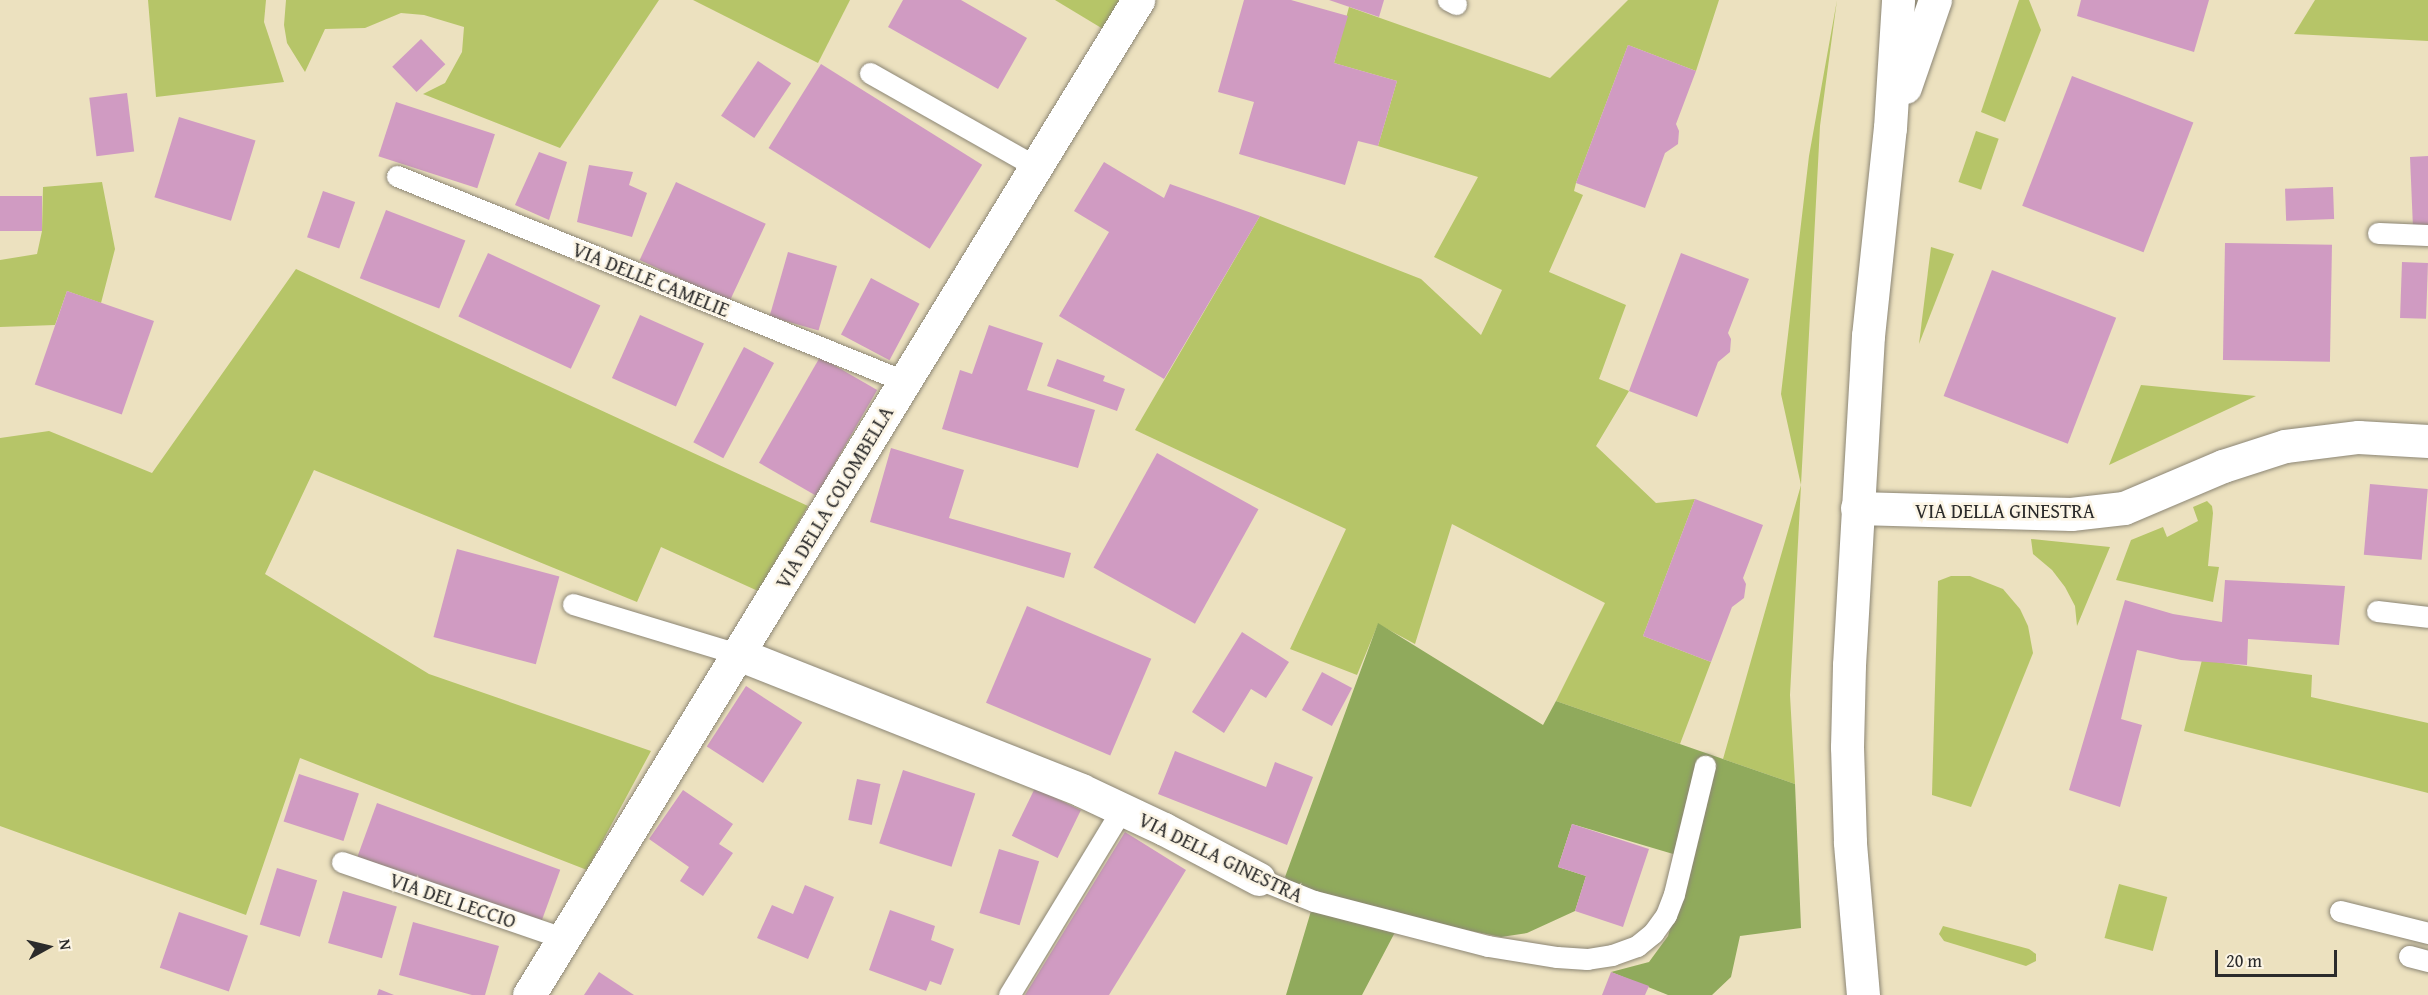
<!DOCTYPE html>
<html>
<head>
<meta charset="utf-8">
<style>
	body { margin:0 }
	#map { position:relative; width:2428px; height:995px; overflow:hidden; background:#ece1bf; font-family:"Gentium Book Plus",serif }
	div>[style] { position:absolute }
	.green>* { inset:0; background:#b6c568; transform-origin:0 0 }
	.forest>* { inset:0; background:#90aa5c }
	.building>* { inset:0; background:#d09bc2; transform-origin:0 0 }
	.roads { filter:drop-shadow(0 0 2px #8c8675) drop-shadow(0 0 2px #8c8675) }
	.lane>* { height:21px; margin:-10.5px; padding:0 10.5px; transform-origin:10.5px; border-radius:10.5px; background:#fff }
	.street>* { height:33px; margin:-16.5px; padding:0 16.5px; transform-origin:16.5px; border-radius:16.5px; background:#fff }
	span { translate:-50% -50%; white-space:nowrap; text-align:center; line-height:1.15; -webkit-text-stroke:5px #fcf5e5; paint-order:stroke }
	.street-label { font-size:20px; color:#2b2b2b }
	.north { position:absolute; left:18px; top:917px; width:60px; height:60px; -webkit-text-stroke:4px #fcf5e5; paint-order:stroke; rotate:82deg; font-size:16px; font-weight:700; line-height:24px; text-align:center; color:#2b2b2b }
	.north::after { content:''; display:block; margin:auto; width:21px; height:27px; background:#2b2b2b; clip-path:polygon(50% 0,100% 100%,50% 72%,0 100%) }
	.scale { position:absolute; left:2215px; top:950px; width:122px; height:27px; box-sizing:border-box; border:3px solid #2b2b2b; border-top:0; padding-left:8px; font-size:18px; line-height:21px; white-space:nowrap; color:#2b2b2b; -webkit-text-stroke:4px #fcf5e5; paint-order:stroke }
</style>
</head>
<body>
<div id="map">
	<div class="green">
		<i style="clip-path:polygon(148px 0,266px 0,264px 22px,284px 82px,156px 97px)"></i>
		<i style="clip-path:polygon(286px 0,659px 0,560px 148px,423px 94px,445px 83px,462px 52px,464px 27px,424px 15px,401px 13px,365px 28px,325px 29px,305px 72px,287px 43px,284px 25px)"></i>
		<i style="clip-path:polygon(693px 0,850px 0,818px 63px)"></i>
		<i style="clip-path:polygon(1055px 0,1121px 0,1103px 29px)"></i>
		<i style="clip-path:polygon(1628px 0,1719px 0,1696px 71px,1628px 45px,1576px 183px,1574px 191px,1583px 195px,1549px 272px,1626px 305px,1599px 379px,1629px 391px,1596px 446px,1656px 503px,1695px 499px,1643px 636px,1711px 662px,1680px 744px,1556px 701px,1605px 603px,1452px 524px,1415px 644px,1378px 624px,1357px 675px,1290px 649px,1346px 529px,1135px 430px,1260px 216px,1421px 279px,1481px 335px,1502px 290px,1434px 257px,1478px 177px,1378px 146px,1397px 81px,1334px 63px,1349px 7px,1550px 78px)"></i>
		<i style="clip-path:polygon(1837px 0,1820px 126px,1801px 485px,1790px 695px,1795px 784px,1723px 759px,1801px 485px,1781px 394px,1809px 156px)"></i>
		<i style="clip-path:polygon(2019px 0,2029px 0,2041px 30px,2005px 122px,1981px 112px)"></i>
		<i style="clip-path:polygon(2315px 0,2428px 0,2428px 41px,2294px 34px)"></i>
		<i style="left:1976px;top:131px;width:24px;height:54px;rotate:19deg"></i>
		<i style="clip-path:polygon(102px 182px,115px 249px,101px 303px,67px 291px,55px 325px,0 327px,0 260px,37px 254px,42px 231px,43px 187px)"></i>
		<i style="clip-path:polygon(1931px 247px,1954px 254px,1919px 344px)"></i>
		<i style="clip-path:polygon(296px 269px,808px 506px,758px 591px,661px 547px,637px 602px,314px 470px,265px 574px,429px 674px,651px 751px,587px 870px,300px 758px,246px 915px,0 826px,0 438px,49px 431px,152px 473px)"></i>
		<i style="clip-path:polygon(2141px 385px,2256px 396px,2109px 465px)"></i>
		<i style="clip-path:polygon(2207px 501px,2212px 506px,2213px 513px,2208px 566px,2219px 567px,2213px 602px,2116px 580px,2131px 540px,2163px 527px,2167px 537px,2198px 521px,2193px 507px)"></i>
		<i style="clip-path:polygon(2031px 539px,2110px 547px,2077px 626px,2075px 606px,2065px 587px,2052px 570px,2033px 554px)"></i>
		<i style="clip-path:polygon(1951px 576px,1970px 576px,2003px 589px,2020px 609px,2028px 626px,2033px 653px,1971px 807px,1932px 795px,1938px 581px)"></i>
		<i style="clip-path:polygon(2202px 660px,2312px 675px,2311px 697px,2428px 723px,2428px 793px,2184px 731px)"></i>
		<i style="left:2119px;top:884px;width:50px;height:56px;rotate:15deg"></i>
		<i style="clip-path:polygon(1943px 926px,2029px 949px,2036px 954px,2036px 961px,2026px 966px,1944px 941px,1939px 934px)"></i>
	</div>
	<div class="forest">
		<i style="clip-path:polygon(1378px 623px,1543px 725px,1556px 701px,1795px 784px,1801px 928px,1740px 936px,1731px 977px,1712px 995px,1668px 995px,1611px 972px,1649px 962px,1668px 936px,1690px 859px,1572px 824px,1558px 867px,1586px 876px,1575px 911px,1527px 933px,1501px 937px,1403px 917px,1362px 995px,1286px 995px,1314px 901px,1285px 877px)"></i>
	</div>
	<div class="building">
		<i style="clip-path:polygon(903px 0,961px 0,1027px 38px,998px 89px,888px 27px)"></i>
		<i style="clip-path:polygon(1244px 0,1291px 0,1348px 16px,1334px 63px,1397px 81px,1378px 146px,1358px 141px,1345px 185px,1239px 154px,1254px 102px,1218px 92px)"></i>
		<i style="clip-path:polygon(1329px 0,1384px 0,1379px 17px)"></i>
		<i style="clip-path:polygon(2081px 0,2209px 0,2194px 52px,2077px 16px)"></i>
		<i style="left:421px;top:39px;width:35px;height:40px;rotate:46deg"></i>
		<i style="clip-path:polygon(1628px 45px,1696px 71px,1676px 124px,1679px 131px,1678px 144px,1665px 153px,1645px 208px,1576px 183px)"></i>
		<i style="left:758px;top:61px;width:40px;height:66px;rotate:34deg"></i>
		<i style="left:821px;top:64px;width:190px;height:99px;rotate:32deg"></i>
		<i style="left:2072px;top:76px;width:130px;height:139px;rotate:21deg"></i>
		<i style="left:127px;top:93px;width:59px;height:38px;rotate:83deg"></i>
		<i style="left:396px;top:102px;width:104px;height:57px;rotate:18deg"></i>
		<i style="left:179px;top:117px;width:80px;height:84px;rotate:17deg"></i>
		<i style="clip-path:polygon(539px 152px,567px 162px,549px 220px,515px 205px)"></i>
		<i style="clip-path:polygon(2428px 156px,2428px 228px,2413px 228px,2410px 157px)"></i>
		<i style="clip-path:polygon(1104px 162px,1164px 198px,1170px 184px,1260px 216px,1164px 379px,1059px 316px,1109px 232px,1074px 211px)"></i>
		<i style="clip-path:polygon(589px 165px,633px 172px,629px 185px,647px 193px,632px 237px,577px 222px)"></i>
		<i style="left:676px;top:182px;width:99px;height:86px;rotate:25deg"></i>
		<i style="left:2333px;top:187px;width:32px;height:48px;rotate:88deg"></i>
		<i style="left:323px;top:191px;width:34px;height:49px;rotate:19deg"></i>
		<i style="left:0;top:196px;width:42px;height:35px"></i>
		<i style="left:386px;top:210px;width:85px;height:73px;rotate:21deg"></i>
		<i style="left:2225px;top:243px;width:107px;height:117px;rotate:1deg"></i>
		<i style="left:788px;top:252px;width:51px;height:67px;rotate:16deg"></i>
		<i style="left:488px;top:253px;width:124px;height:70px;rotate:25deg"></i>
		<i style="clip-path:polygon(1681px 253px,1749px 279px,1728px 333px,1731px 339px,1730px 352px,1718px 362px,1697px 417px,1629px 391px)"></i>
		<i style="left:2402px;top:262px;width:26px;height:56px;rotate:2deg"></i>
		<i style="left:1992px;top:270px;width:133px;height:135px;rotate:21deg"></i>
		<i style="left:871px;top:278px;width:55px;height:64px;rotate:28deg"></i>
		<i style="left:67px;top:291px;width:92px;height:99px;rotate:19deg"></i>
		<i style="left:640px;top:315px;width:70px;height:69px;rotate:24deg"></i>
		<i style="clip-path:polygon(989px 325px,1043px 343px,1027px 390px,1095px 410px,1078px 468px,942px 429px,960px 370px,972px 374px)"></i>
		<i style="left:744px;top:347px;width:34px;height:108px;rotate:28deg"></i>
		<i style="left:820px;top:357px;width:66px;height:122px;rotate:30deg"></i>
		<i style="clip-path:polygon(1057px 359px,1105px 376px,1103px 381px,1125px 389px,1117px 411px,1047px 386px)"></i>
		<i style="clip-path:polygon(891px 448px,964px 470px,949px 518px,1071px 553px,1064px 578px,870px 522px)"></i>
		<i style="left:1157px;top:453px;width:116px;height:131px;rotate:29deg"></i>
		<i style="left:2370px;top:484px;width:58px;height:71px;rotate:5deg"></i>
		<i style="clip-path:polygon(1695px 499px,1763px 525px,1743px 578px,1746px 584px,1744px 598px,1732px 607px,1711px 662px,1643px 636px)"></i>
		<i style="left:457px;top:549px;width:106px;height:91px;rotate:15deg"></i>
		<i style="clip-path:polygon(2225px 580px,2345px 586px,2339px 645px,2248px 639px,2247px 665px,2181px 660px,2137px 650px,2121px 719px,2142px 725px,2120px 807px,2069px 790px,2125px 600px,2173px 614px,2222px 622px)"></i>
		<i style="left:1027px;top:606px;width:135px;height:105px;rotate:23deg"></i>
		<i style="clip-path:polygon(1242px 632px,1289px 662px,1266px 698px,1251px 689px,1224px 733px,1192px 712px)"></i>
		<i style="left:1322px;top:672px;width:34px;height:43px;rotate:28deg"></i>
		<i style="left:746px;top:686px;width:67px;height:72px;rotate:33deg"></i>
		<i style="clip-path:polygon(1175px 751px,1266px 787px,1275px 762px,1313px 777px,1287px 845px,1158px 794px)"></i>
		<i style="left:903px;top:770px;width:76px;height:77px;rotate:18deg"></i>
		<i style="left:299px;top:774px;width:63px;height:50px;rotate:18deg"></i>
		<i style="left:857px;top:779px;width:24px;height:42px;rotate:12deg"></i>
		<i style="left:1035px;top:788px;width:51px;height:53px;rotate:26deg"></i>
		<i style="clip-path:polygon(683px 790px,733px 824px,719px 844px,733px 853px,703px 896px,680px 881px,689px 867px,649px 839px)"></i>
		<i style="left:377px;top:803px;width:195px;height:57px;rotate:20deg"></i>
		<i style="clip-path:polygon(1572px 824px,1649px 849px,1623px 927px,1575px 911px,1586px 876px,1558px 867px)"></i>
		<i style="clip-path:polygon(1125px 832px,1186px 870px,1109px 995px,1025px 995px)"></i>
		<i style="left:999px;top:849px;width:42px;height:67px;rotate:17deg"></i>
		<i style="left:277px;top:868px;width:42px;height:59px;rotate:17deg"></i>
		<i style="clip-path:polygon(805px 885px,834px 897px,808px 959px,757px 938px,772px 905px,793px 914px)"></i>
		<i style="left:343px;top:891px;width:56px;height:54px;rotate:16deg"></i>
		<i style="clip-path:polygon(890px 910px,935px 926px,931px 940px,954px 949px,941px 985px,930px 981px,926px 991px,869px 970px)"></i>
		<i style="left:179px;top:912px;width:73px;height:59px;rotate:19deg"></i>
		<i style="clip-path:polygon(413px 922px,499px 946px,485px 995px,472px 995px,399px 975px)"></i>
		<i style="clip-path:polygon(599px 972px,634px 995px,584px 995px)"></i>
		<i style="clip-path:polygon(1611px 972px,1649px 986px,1645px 995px,1602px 995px)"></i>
		<i style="clip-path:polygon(379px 989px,394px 995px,377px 995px)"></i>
	</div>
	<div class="roads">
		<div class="lane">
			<i style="left:1448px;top:0;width:9px;rotate:27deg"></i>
			<i style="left:870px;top:73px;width:191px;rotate:29.5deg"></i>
			<i style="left:397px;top:176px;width:547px;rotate:22.02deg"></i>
			<i style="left:2378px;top:233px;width:50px;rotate:2.3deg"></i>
			<i style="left:573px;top:604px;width:172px;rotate:16.9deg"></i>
			<i style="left:2377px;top:611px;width:51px;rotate:6.7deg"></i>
			<i style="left:342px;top:862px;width:234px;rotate:19deg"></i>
			<i style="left:1259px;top:879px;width:59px;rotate:21.8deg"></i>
			<i style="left:1314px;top:901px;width:180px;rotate:14.5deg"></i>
			<i style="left:1488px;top:946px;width:70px;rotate:9.1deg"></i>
			<i style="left:1557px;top:957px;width:30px;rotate:4deg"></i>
			<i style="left:1587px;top:959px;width:25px;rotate:-9deg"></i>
			<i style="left:1612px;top:955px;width:27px;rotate:-20deg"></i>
			<i style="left:1637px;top:946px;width:21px;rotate:-39deg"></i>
			<i style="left:1653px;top:933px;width:22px;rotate:-54deg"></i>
			<i style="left:1666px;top:915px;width:22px;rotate:-69deg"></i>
			<i style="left:1674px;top:894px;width:132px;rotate:-76.4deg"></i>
			<i style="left:2340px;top:911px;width:91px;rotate:14deg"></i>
			<i style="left:2409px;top:956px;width:20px;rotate:15deg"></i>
			<i style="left:1009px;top:995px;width:218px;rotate:-58.7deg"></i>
		</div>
		<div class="street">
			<i style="left:1905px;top:87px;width:92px;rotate:-71deg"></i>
			<i style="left:1857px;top:508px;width:214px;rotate:1.6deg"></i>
			<i style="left:2071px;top:514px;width:53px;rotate:-6.5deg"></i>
			<i style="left:2124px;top:508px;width:108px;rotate:-23deg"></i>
			<i style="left:2223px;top:466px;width:65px;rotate:-17.9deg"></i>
			<i style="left:2285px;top:446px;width:74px;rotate:-7deg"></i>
			<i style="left:2358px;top:437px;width:70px;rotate:3.3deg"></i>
			<i style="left:738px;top:654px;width:369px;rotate:21.6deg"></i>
			<i style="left:1081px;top:790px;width:92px;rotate:25.2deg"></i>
			<i style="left:1164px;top:829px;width:107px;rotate:27.8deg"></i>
			<i style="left:529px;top:995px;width:1167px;rotate:-58.53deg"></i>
			<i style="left:1863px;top:995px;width:154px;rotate:-94.9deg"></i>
			<i style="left:1850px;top:842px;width:95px;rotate:-91.8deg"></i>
			<i style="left:1847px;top:747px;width:82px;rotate:-88.6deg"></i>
			<i style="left:1849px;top:665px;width:330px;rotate:-86.7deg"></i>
			<i style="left:1868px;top:336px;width:209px;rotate:-84deg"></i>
			<i style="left:1890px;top:128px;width:128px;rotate:-86.4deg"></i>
		</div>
	</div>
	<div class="street-label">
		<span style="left:651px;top:279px;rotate:22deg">VIA DELLE CAMELIE</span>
		<span style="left:834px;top:497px;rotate:-59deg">VIA DELLA COLOMBELLA</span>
		<span style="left:2005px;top:510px">VIA DELLA GINESTRA</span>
		<span style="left:1221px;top:857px;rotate:26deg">VIA DELLA GINESTRA</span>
		<span style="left:453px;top:900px;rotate:19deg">VIA DEL LECCIO</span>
	</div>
	<div class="north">N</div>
	<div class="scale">20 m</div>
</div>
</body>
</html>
